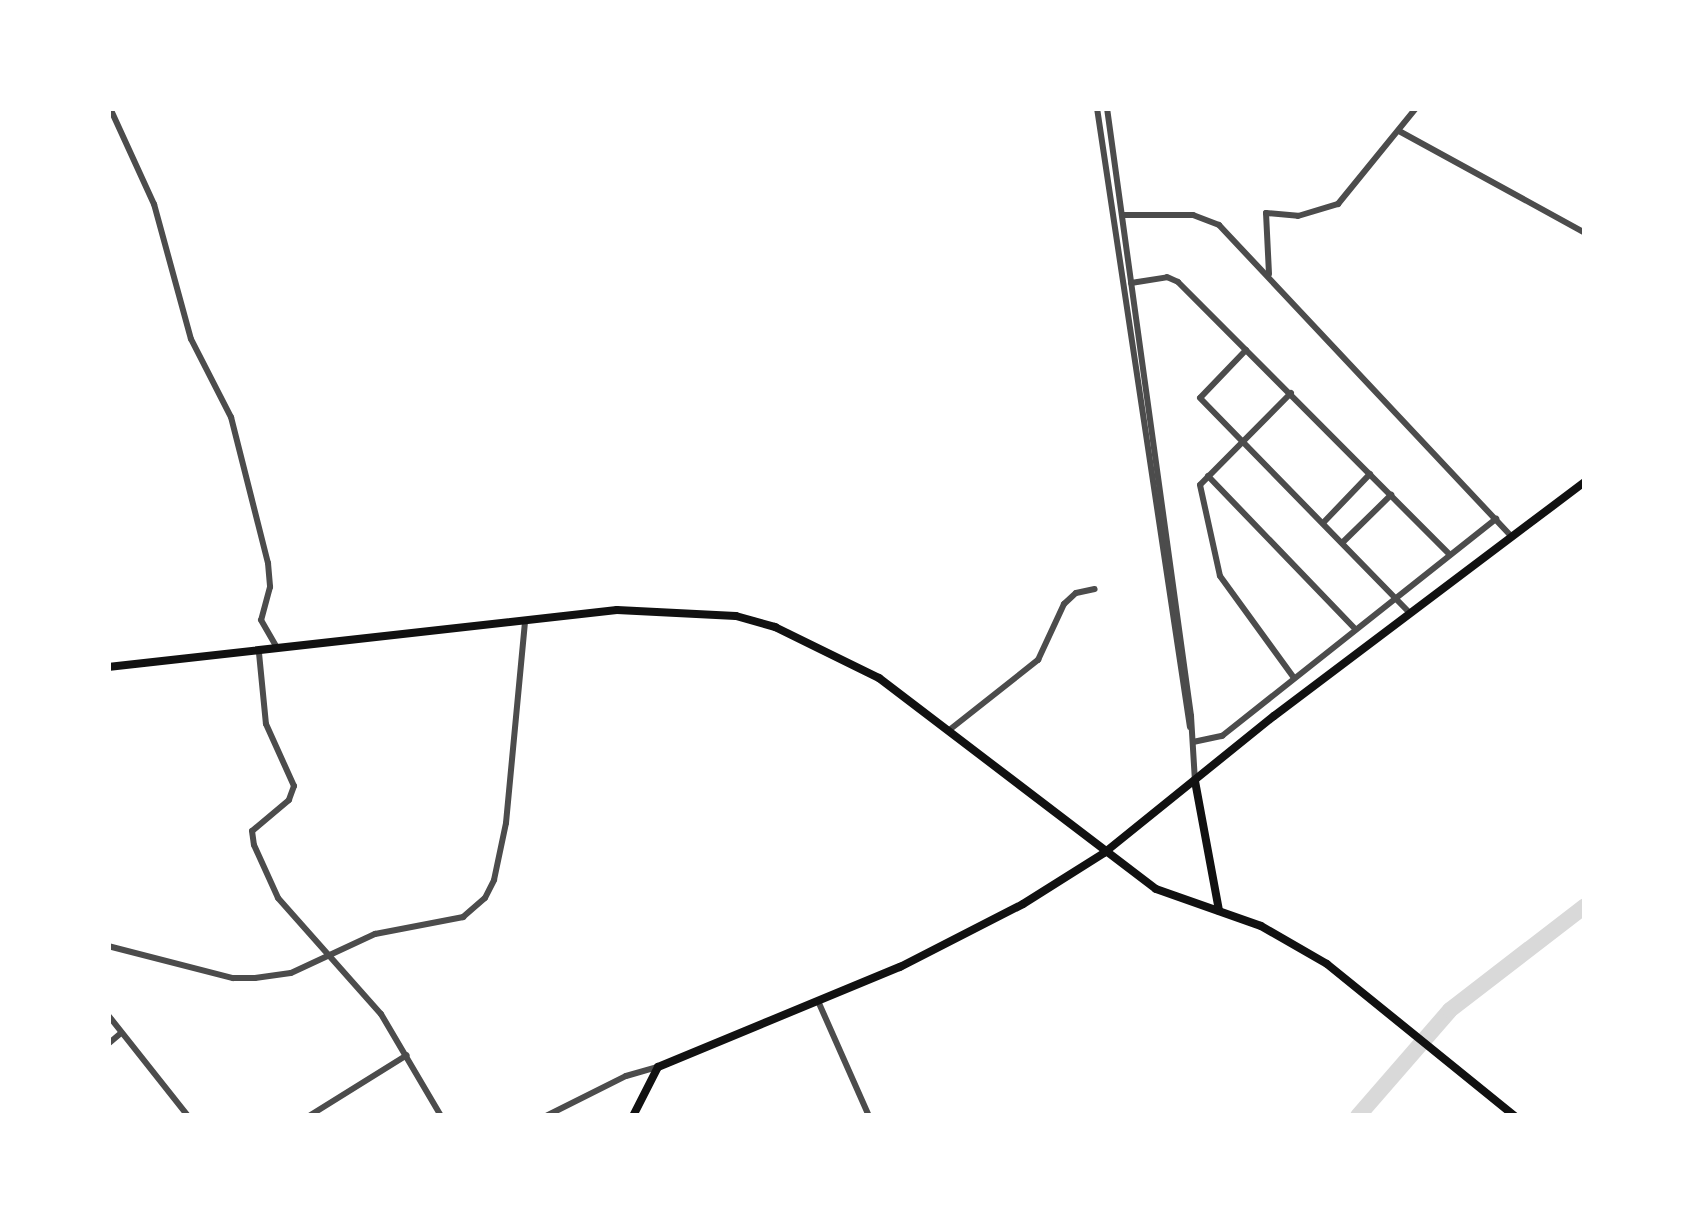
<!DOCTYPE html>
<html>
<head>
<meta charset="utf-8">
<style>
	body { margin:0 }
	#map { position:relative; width:1693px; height:1224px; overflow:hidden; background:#fff; font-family:"Noto Serif",serif }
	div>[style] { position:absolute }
	.river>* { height:16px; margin:-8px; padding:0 8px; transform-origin:8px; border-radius:8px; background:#d9d9d9 }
	.minor>* { height:6px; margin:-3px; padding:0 3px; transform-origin:3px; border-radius:3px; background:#4c4c4c }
	.secondary>* { height:8px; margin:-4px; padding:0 4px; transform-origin:4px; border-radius:4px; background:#111 }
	span { translate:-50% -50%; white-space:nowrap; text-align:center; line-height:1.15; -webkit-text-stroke:12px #fff; paint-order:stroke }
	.frame { position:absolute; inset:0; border:111px solid #fff; pointer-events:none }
</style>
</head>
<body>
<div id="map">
	<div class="river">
		<i style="left:1358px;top:1116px;width:140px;rotate:-49deg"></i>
		<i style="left:1450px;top:1010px;width:170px;rotate:-37.6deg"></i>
	</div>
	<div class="minor">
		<i style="left:110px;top:108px;width:106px;rotate:65.4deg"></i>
		<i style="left:154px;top:204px;width:140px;rotate:74.7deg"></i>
		<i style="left:191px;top:339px;width:88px;rotate:62.9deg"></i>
		<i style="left:231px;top:417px;width:151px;rotate:75.8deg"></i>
		<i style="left:268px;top:563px;width:24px;rotate:85deg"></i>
		<i style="left:270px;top:587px;width:34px;rotate:105deg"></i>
		<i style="left:261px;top:620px;width:32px;rotate:60deg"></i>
		<i style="left:1097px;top:108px;width:626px;rotate:81.46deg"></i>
		<i style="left:1107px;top:108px;width:614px;rotate:82.13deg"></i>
		<i style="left:1191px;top:716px;width:65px;rotate:86.5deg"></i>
		<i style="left:1399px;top:131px;width:212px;rotate:28.7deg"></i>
		<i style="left:1124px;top:215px;width:69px"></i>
		<i style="left:1193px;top:215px;width:28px;rotate:21deg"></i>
		<i style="left:1219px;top:225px;width:427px;rotate:46.8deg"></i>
		<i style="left:1269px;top:274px;width:61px;rotate:-92.8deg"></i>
		<i style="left:1266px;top:213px;width:32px;rotate:5deg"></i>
		<i style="left:1298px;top:216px;width:42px;rotate:-16.7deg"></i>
		<i style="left:1338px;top:204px;width:124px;rotate:-50.9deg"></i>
		<i style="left:1131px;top:283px;width:36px;rotate:-9deg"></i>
		<i style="left:1167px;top:277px;width:12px;rotate:24deg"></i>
		<i style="left:1178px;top:282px;width:385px;rotate:45.1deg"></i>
		<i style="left:1246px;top:350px;width:66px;rotate:133.8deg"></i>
		<i style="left:1200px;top:398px;width:299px;rotate:45.7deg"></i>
		<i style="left:1291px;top:393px;width:129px;rotate:134.7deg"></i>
		<i style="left:1200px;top:485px;width:93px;rotate:77.6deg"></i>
		<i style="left:1220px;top:576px;width:126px;rotate:54deg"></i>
		<i style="left:1208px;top:476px;width:212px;rotate:46.1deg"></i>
		<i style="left:1323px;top:523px;width:68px;rotate:-46.2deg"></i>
		<i style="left:1342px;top:543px;width:69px;rotate:-44.4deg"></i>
		<i style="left:259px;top:653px;width:71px;rotate:84.4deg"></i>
		<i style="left:266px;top:724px;width:68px;rotate:65.7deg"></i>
		<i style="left:294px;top:786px;width:15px;rotate:110deg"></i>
		<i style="left:289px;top:800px;width:48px;rotate:140deg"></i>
		<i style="left:252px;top:831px;width:14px;rotate:82deg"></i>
		<i style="left:254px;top:845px;width:58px;rotate:65.6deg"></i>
		<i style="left:278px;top:898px;width:155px;rotate:48.4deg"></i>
		<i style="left:381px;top:1014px;width:118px;rotate:59.5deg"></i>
		<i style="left:948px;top:731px;width:115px;rotate:-38.3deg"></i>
		<i style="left:1038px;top:660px;width:62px;rotate:-65.1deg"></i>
		<i style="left:1064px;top:604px;width:16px;rotate:-43deg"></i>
		<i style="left:1076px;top:593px;width:19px;rotate:-12deg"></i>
		<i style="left:1193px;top:742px;width:30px;rotate:-12deg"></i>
		<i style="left:1222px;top:736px;width:350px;rotate:-38.4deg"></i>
		<i style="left:108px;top:946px;width:129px;rotate:14.4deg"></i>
		<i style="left:233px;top:978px;width:22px"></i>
		<i style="left:255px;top:978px;width:36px;rotate:-8deg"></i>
		<i style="left:291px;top:973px;width:93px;rotate:-24.9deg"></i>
		<i style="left:375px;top:934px;width:90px;rotate:-10.9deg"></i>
		<i style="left:463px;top:917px;width:29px;rotate:-41deg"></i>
		<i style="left:485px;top:898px;width:20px;rotate:-63deg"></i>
		<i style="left:494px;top:880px;width:58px;rotate:-78.1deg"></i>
		<i style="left:506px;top:823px;width:201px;rotate:-84.6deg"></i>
		<i style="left:818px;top:1001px;width:126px;rotate:66.1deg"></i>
		<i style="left:108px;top:1015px;width:129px;rotate:51.6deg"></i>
		<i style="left:108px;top:1044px;width:17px;rotate:-40deg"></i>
		<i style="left:309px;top:1116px;width:115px;rotate:-31.9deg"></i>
		<i style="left:546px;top:1116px;width:89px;rotate:-26.6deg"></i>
		<i style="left:626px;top:1076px;width:33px;rotate:-16deg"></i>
	</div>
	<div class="secondary">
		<i style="left:108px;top:667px;width:512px;rotate:-6.39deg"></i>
		<i style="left:617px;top:610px;width:119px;rotate:2.9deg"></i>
		<i style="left:736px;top:616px;width:41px;rotate:15.8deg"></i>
		<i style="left:775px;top:627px;width:116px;rotate:26.1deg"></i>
		<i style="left:879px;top:678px;width:348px;rotate:37.3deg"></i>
		<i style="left:1156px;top:889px;width:111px;rotate:19.4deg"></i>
		<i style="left:1261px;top:926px;width:76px;rotate:29.9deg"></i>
		<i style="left:1327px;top:964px;width:242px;rotate:39deg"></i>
		<i style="left:1195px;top:781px;width:132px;rotate:79.5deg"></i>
		<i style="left:633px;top:1116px;width:55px;rotate:-63deg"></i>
		<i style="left:658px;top:1067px;width:262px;rotate:-22.5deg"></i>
		<i style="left:900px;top:967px;width:138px;rotate:-27.1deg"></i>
		<i style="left:1023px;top:904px;width:96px;rotate:-32.2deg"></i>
		<i style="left:1104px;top:853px;width:218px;rotate:-38.9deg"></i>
		<i style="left:1274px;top:716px;width:389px;rotate:-37deg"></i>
	</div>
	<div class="frame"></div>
</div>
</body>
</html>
